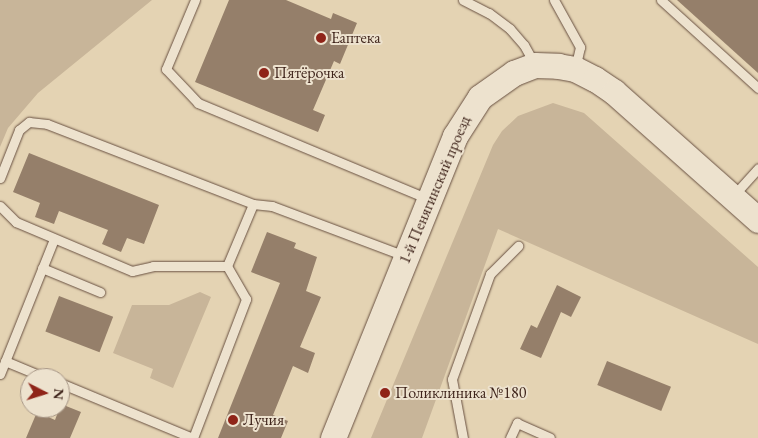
<!DOCTYPE html>
<html>
<head>
<meta charset="utf-8">
<style>
	body { margin:0 }
	#map { position:relative; width:758px; height:438px; overflow:hidden; background:#e4d3b3; font-family:"EB Garamond",serif }
	div>[style] { position:absolute }
	.green>* { inset:0; background:#c8b599 }
	.building>* { inset:0; background:#957f6a; transform-origin:0 0 }
	.roads { filter:drop-shadow(0 0 1px #685041) drop-shadow(0 0 1px #685041) }
	.lane>* { height:9px; margin:-4.5px; padding:0 4.5px; transform-origin:4.5px; border-radius:4.5px; background:#ede2ce }
	.secondary>* { height:25px; margin:-12.5px; padding:0 12.5px; transform-origin:12.5px; border-radius:12.5px; background:#ede2ce }
	.dots>* { width:14px; height:14px; translate:-50% -50%; box-sizing:border-box; border:2px solid #ede2ce; border-radius:50% }
	span { translate:-50% -50%; white-space:nowrap; text-align:center; line-height:1.15; -webkit-text-stroke:4px #ede2ce; paint-order:stroke }
	.poi-label { font-size:16px; color:#3f241b }
	.left { translate:0 -50%; text-align:left }
	.street-label { font-size:16px; color:#3f241b }
	.north { position:absolute; left:20px; top:368px; width:50px; height:50px; box-sizing:border-box; background:#ede2ce; border:1px solid #a79686; border-radius:50%; rotate:95deg; font-size:14px; font-weight:700; line-height:20px; text-align:center; color:#3f241b }
	.north::after { content:''; display:block; margin:auto; width:18px; height:22px; background:#8f2418; clip-path:polygon(50% 0,100% 100%,50% 72%,0 100%) }
</style>
</head>
<body>
<div id="map">
	<div class="green">
		<i style="clip-path:polygon(0 0,152px 0,38px 93px,8px 128px,0 147px)"></i>
		<i style="clip-path:polygon(553px 103px,584px 113px,758px 267px,758px 344px,498px 229px,422px 438px,371px 438px,493px 145px,502px 131px,518px 116px)"></i>
		<i style="clip-path:polygon(200px 292px,211px 297px,173px 388px,150px 378px,153px 369px,113px 353px,132px 305px,169px 305px)"></i>
	</div>
	<div class="building">
		<i style="clip-path:polygon(229px 0,286px 0,331px 19px,333px 13px,357px 23px,340px 64px,334px 61px,313px 110px,325px 115px,318px 132px,195px 82px)"></i>
		<i style="clip-path:polygon(677px 0,758px 0,758px 73px)"></i>
		<i style="clip-path:polygon(29px 153px,159px 205px,144px 244px,127px 238px,121px 252px,102px 244px,108px 230px,59px 211px,54px 224px,35px 217px,40px 203px,13px 192px)"></i>
		<i style="clip-path:polygon(267px 232px,296px 243px,294px 248px,317px 257px,306px 291px,321px 297px,300px 347px,315px 353px,308px 373px,293px 366px,273px 415px,288px 421px,281px 438px,218px 438px,280px 283px,251px 272px)"></i>
		<i style="clip-path:polygon(557px 285px,581px 297px,571px 317px,561px 312px,541px 358px,520px 349px,531px 325px,537px 328px)"></i>
		<i style="left:59px;top:296px;width:58px;height:38px;rotate:21deg"></i>
		<i style="left:607px;top:361px;width:69px;height:26px;rotate:22deg"></i>
		<i style="clip-path:polygon(61px 404px,81px 412px,70px 438px,26px 438px,37px 412px,55px 420px)"></i>
	</div>
	<div class="roads">
		<div class="lane">
			<i style="left:195px;top:0;width:75px;rotate:112.8deg"></i>
			<i style="left:166px;top:69px;width:47px;rotate:46.7deg"></i>
			<i style="left:198px;top:103px;width:250px;rotate:22.6deg"></i>
			<i style="left:463px;top:0;width:29px;rotate:27deg"></i>
			<i style="left:489px;top:13px;width:26px;rotate:37deg"></i>
			<i style="left:510px;top:29px;width:21px;rotate:49deg"></i>
			<i style="left:524px;top:45px;width:21px;rotate:61deg"></i>
			<i style="left:554px;top:0;width:54px;rotate:61deg"></i>
			<i style="left:580px;top:47px;width:22px;rotate:103deg"></i>
			<i style="left:661px;top:0;width:131px;rotate:42.2deg"></i>
			<i style="left:0;top:178px;width:52px;rotate:-68.4deg"></i>
			<i style="left:19px;top:130px;width:13px;rotate:-39deg"></i>
			<i style="left:29px;top:122px;width:18px;rotate:6deg"></i>
			<i style="left:47px;top:124px;width:221px;rotate:21.2deg"></i>
			<i style="left:253px;top:204px;width:19px;rotate:6deg"></i>
			<i style="left:272px;top:206px;width:142px;rotate:20.6deg"></i>
			<i style="left:734px;top:195px;width:36px;rotate:-48deg"></i>
			<i style="left:0;top:206px;width:23px;rotate:45deg"></i>
			<i style="left:16px;top:222px;width:126px;rotate:22.9deg"></i>
			<i style="left:132px;top:271px;width:22px;rotate:-13deg"></i>
			<i style="left:153px;top:266px;width:74px"></i>
			<i style="left:227px;top:266px;width:67px;rotate:-67.2deg"></i>
			<i style="left:42px;top:268px;width:63px;rotate:22.5deg"></i>
			<i style="left:5px;top:361px;width:44px;rotate:22.5deg"></i>
			<i style="left:0;top:374px;width:145px;rotate:-68.2deg"></i>
			<i style="left:60px;top:383px;width:144px;rotate:22.5deg"></i>
			<i style="left:193px;top:438px;width:149px;rotate:-69.1deg"></i>
			<i style="left:246px;top:299px;width:38px;rotate:-120deg"></i>
			<i style="left:463px;top:438px;width:60px;rotate:-100.6deg"></i>
			<i style="left:452px;top:379px;width:112px;rotate:-70.1deg"></i>
			<i style="left:490px;top:274px;width:40px;rotate:-45deg"></i>
			<i style="left:510px;top:438px;width:17px;rotate:-65deg"></i>
			<i style="left:517px;top:423px;width:36px;rotate:24deg"></i>
		</div>
		<div class="secondary">
			<i style="left:333px;top:438px;width:326px;rotate:-68deg"></i>
			<i style="left:455px;top:136px;width:46px;rotate:-57.3deg"></i>
			<i style="left:480px;top:97px;width:42px;rotate:-35.2deg"></i>
			<i style="left:514px;top:73px;width:22px;rotate:-21deg"></i>
			<i style="left:535px;top:65px;width:23px;rotate:2deg"></i>
			<i style="left:558px;top:66px;width:17px;rotate:10deg"></i>
			<i style="left:575px;top:69px;width:22px;rotate:27deg"></i>
			<i style="left:595px;top:79px;width:23px;rotate:34deg"></i>
			<i style="left:614px;top:92px;width:193px;rotate:41.6deg"></i>
		</div>
	</div>
	<div class="dots">
		<i style="left:321px;top:38px;background:#8f2418"></i>
		<i style="left:264px;top:73px;background:#8f2418"></i>
		<i style="left:385px;top:393px;background:#8f2418"></i>
		<i style="left:233px;top:420px;background:#8f2418"></i>
	</div>
	<div class="poi-label">
		<span class="left" style="left:331px;top:38px">Еаптека</span>
		<span class="left" style="left:274px;top:73px">Пятёрочка</span>
		<span class="left" style="left:395px;top:393px">Поликлиника №180</span>
		<span class="left" style="left:243px;top:420px">Лучия</span>
	</div>
	<div class="street-label">
		<span style="left:435px;top:190px;rotate:-67deg">1-й Пенягинский проезд</span>
	</div>
	<div class="north">N</div>
</div>
</body>
</html>
